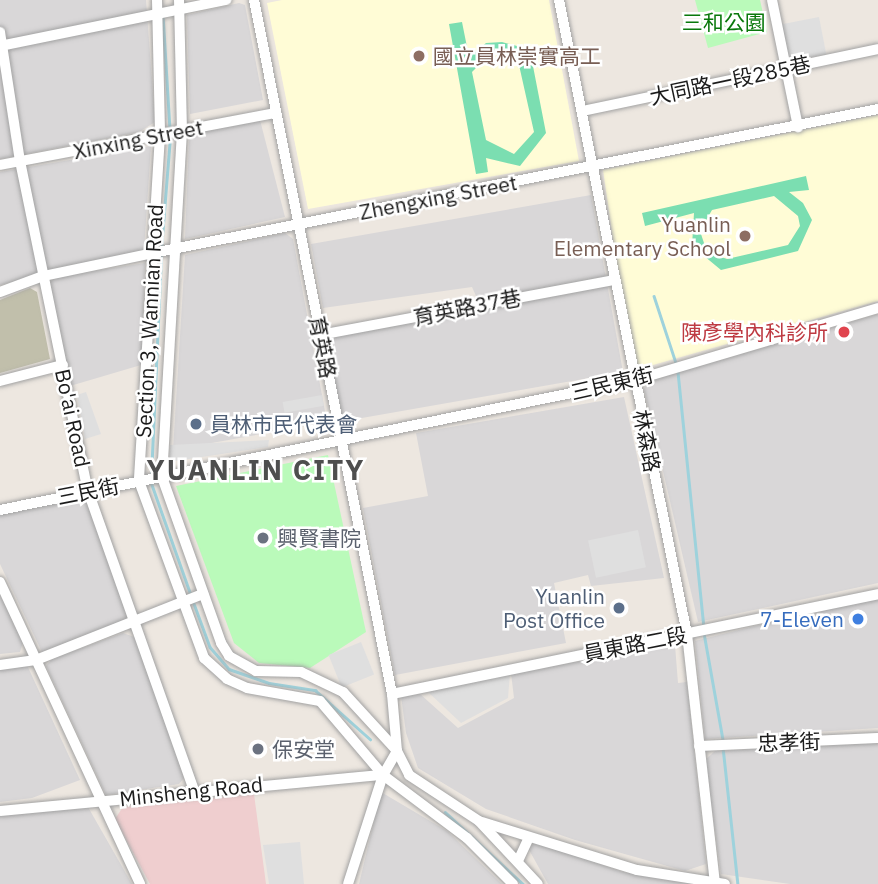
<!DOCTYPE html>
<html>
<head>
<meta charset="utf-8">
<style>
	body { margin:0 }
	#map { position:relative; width:878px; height:884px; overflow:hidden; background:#ede7e0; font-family:"IBM Plex Sans","Noto Sans TC",sans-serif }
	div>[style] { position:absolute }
	.residential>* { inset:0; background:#d9d7d8 }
	.commercial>* { inset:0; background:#efcecf }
	.education>* { inset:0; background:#fffcd6 }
	.construction>* { inset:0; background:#c1bfab }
	.park>* { inset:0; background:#bafaba }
	.pitch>* { inset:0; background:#7bdeb1 }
	.parking>* { inset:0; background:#dfdfdf; transform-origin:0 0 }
	.stream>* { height:2.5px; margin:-1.25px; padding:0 1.25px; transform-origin:1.25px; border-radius:1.25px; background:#9ed2dc }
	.roads { filter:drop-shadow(0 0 2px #a2a2a2) drop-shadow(0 0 2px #a2a2a2) }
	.minor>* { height:10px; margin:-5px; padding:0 5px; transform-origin:5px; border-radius:5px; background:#fff }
	.dots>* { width:19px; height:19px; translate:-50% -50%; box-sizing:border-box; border:4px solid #fff; border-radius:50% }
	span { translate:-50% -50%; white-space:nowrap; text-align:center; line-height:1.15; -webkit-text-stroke:5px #fff; paint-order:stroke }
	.park-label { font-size:21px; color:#09780b }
	.education-label { font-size:21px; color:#785e54 }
	.left { translate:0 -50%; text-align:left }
	.right { translate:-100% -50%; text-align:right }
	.street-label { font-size:21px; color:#1b1b1b }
	.health-label { font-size:21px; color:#be3a42 }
	.service-label { font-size:21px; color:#4e5e75 }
	.worship-label { font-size:21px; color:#5b616d }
	.shop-label { font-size:21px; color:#366cbe }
	.district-label { font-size:28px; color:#4e4e4e; font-weight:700; letter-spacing:2px }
</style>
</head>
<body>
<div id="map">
	<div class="residential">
		<i style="clip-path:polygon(0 0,146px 0,155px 122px,139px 132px,0 159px)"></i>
		<i style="clip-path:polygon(239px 3px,245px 5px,263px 100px,190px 114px,187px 15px)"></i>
		<i style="clip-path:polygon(260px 120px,285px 217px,185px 239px,189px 140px,194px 133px)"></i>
		<i style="clip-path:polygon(151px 146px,144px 250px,0 285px,0 172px)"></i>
		<i style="clip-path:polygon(591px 195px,623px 372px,339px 422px,327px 337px,480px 305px,472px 287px,323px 308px,311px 244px)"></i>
		<i style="clip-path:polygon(285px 233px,293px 239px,327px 422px,173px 450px,185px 255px)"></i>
		<i style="clip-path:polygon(145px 263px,141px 365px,70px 386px,49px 284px,54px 277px)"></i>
		<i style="clip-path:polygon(878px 314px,878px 583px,698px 622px,644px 389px,648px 381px)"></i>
		<i style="clip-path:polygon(624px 397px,664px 578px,591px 586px,588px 575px,554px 583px,566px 643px,395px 675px,363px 508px,428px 496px,416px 433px)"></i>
		<i style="clip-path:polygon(77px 495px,87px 502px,130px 618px,42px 652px,0 564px,0 511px)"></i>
		<i style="clip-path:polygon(0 595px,23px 642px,20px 652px,0 654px)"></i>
		<i style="clip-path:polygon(878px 595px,878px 728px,705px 739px,695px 641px)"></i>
		<i style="clip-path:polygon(123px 633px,137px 638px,184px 778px,179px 784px,106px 795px,46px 666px,52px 659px)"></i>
		<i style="clip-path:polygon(675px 645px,678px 683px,687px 682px,706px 864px,685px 871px,575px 840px,486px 809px,418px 768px,406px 733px,401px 696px,420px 694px,458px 728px,514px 698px,511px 673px)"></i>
		<i style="clip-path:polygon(27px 665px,80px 780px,32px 798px,0 802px,0 668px)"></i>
		<i style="clip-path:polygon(878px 743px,878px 884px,790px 884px,721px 874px,705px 760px,715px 751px)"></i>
		<i style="clip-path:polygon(381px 792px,447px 831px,502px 884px,359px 884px)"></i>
		<i style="clip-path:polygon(88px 807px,132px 884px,0 884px,0 815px)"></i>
		<i style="clip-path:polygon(536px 842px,623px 872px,700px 884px,548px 884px,528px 848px)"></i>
	</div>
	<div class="commercial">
		<i style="clip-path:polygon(254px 794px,266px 884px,150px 884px,115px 819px,123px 807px)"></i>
	</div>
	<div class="education">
		<i style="clip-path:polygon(282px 0,549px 0,579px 161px,308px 209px,267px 3px)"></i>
		<i style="clip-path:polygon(878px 115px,878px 301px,632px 371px,603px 170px)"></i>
	</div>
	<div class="construction">
		<i style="clip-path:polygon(30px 288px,37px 292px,50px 359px,0 373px,0 300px)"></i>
	</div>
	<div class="park">
		<i style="clip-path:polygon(695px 0,760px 0,767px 32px,708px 48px)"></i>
		<i style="clip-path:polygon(328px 455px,366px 632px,310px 668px,259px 663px,234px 643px,176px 486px)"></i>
	</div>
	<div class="pitch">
		<i style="clip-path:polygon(evenodd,462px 22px,469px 57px,486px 43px,502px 42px,517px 46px,532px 61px,546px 133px,520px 166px,486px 158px,488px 172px,476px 174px,449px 24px,462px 22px,490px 54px,507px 56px,519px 65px,534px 132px,514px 154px,486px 140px,472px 72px,490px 54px)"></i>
		<i style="clip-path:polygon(evenodd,806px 176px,809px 190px,789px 192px,803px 203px,812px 220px,798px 251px,721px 270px,692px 246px,694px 213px,645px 226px,642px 213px,806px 176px,774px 196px,798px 216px,800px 226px,788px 245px,727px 259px,707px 252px,700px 231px,712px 210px,774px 196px)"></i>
	</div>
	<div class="parking">
		<i style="left:819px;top:17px;width:38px;height:39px;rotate:79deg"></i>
		<i style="clip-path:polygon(86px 392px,101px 434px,85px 439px,77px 395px)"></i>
		<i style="left:322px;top:395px;width:11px;height:40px;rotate:80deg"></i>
		<i style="clip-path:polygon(269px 440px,268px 447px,169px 462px,170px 445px)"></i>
		<i style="left:638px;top:530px;width:38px;height:51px;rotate:78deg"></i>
		<i style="left:361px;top:642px;width:35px;height:35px;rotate:68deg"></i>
		<i style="clip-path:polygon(510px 673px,508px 698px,461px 723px,427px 691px)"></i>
		<i style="clip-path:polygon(300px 842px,304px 884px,269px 884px,263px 845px)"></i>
	</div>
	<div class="stream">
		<i style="left:163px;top:15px;width:115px;rotate:86.5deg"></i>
		<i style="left:161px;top:249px;width:112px;rotate:-85.4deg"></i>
		<i style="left:654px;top:296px;width:74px;rotate:71.8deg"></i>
		<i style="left:678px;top:372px;width:256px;rotate:84.2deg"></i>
		<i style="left:151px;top:476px;width:221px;rotate:-87.4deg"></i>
		<i style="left:151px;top:482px;width:120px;rotate:70.5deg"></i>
		<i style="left:193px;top:601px;width:49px;rotate:69.7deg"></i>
		<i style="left:210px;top:647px;width:29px;rotate:49deg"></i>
		<i style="left:229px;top:669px;width:42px;rotate:19.3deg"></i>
		<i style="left:269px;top:683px;width:47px;rotate:8.7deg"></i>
		<i style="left:315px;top:690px;width:74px;rotate:41.7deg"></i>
		<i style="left:704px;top:633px;width:109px;rotate:79.9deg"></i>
		<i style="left:723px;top:747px;width:138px;rotate:83.8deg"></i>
		<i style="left:445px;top:812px;width:106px;rotate:42.7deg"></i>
	</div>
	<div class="roads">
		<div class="minor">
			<i style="left:157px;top:0;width:135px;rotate:88.7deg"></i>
			<i style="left:160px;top:135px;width:347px;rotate:93.5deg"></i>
			<i style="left:139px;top:481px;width:189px;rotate:69.8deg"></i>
			<i style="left:204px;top:658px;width:31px;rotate:42deg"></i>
			<i style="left:227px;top:679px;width:22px;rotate:24deg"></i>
			<i style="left:247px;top:688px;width:74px;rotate:10.1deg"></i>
			<i style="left:320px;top:701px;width:97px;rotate:49.6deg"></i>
			<i style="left:383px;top:775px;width:105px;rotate:36.9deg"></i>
			<i style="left:467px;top:838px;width:65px;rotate:45deg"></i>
			<i style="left:179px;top:0;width:131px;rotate:88.7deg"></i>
			<i style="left:182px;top:131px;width:347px;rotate:93.3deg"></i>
			<i style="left:162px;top:477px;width:176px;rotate:70.4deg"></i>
			<i style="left:221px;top:643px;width:15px;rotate:58deg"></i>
			<i style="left:229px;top:656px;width:31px;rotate:29deg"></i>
			<i style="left:256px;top:671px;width:45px;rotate:1.3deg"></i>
			<i style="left:301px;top:672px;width:47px;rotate:25.5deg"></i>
			<i style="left:343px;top:692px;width:80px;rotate:47.5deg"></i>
			<i style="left:397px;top:751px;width:27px;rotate:63deg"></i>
			<i style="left:409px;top:775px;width:84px;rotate:33.3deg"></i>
			<i style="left:479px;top:821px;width:86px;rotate:46.9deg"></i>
			<i style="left:254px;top:0;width:708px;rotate:78.75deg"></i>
			<i style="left:392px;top:694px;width:57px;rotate:85deg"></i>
			<i style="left:397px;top:751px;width:28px;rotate:120deg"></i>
			<i style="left:383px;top:775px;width:114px;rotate:107.8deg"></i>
			<i style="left:559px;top:0;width:647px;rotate:78.59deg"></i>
			<i style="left:687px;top:634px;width:252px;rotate:83.6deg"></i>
			<i style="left:772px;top:0;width:130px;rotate:78.4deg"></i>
			<i style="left:0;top:32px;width:131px;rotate:81.2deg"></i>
			<i style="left:20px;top:161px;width:337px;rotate:78.4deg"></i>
			<i style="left:88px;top:491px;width:318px;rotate:70.5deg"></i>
			<i style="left:0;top:46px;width:231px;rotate:-11.5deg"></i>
			<i style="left:582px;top:111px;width:302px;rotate:-11.8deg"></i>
			<i style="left:0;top:165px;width:281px;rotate:-10.7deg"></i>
			<i style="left:0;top:292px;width:46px;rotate:-20.4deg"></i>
			<i style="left:43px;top:276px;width:112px;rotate:-11.8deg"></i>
			<i style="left:153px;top:253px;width:739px;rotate:-11.23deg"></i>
			<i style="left:320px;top:335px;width:299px;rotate:-10.6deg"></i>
			<i style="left:0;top:381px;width:65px;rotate:-14.3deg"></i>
			<i style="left:0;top:510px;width:648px;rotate:-11.57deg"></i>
			<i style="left:635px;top:380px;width:253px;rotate:-16.5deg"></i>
			<i style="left:0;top:582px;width:333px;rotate:65.1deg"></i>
			<i style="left:0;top:665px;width:36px;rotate:-8deg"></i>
			<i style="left:36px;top:660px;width:180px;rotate:-21.6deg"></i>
			<i style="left:392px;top:694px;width:496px;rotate:-11.6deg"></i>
			<i style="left:699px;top:746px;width:179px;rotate:-2.6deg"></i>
			<i style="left:0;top:811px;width:385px;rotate:-5.4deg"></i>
			<i style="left:482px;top:822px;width:162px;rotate:17.2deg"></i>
			<i style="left:637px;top:870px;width:89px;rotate:9deg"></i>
			<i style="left:518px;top:861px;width:26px;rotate:-65deg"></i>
		</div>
	</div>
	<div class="dots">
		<i style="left:419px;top:56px;background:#8d6e63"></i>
		<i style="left:745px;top:236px;background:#8d6e63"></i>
		<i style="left:844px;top:332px;background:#e0444e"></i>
		<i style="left:196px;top:424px;background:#5c6f8a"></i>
		<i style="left:263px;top:538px;background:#6b7280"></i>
		<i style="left:619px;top:608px;background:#5c6f8a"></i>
		<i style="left:858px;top:619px;background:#3f7fe0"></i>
		<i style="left:258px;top:749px;background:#6b7280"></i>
	</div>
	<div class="park-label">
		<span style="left:724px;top:22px">三和公園</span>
	</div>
	<div class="education-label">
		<span class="left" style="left:433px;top:56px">國立員林崇實高工</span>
		<span class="right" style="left:731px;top:236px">Yuanlin<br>Elementary School</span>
	</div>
	<div class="street-label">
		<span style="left:730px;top:80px;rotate:-12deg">大同路一段285巷</span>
		<span style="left:138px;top:139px;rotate:-11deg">Xinxing Street</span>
		<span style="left:438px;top:197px;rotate:-11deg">Zhengxing Street</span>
		<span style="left:467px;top:307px;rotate:-11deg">育英路37巷</span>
		<span style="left:149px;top:321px;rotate:-87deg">Section 3, Wannian Road</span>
		<span style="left:323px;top:347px;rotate:79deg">育英路</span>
		<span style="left:612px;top:383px;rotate:-13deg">三民東街</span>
		<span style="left:73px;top:418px;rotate:78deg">Bo'ai Road</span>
		<span style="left:647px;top:441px;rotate:79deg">林森路</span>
		<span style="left:88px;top:491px;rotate:-11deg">三民街</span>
		<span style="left:635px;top:644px;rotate:-11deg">員東路二段</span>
		<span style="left:789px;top:742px;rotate:-2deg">忠孝街</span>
		<span style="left:191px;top:791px;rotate:-6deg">Minsheng Road</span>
	</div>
	<div class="health-label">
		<span class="right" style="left:828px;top:332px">陳彥學內科診所</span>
	</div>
	<div class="service-label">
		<span class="left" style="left:210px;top:424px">員林市民代表會</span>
		<span class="right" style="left:605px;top:608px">Yuanlin<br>Post Office</span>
	</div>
	<div class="worship-label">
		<span class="left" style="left:277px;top:538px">興賢書院</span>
		<span class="left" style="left:272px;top:749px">保安堂</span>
	</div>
	<div class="shop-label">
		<span class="right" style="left:844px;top:619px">7-Eleven</span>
	</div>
	<div class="district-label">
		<span style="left:256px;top:470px">YUANLIN CITY</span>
	</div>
</div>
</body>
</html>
